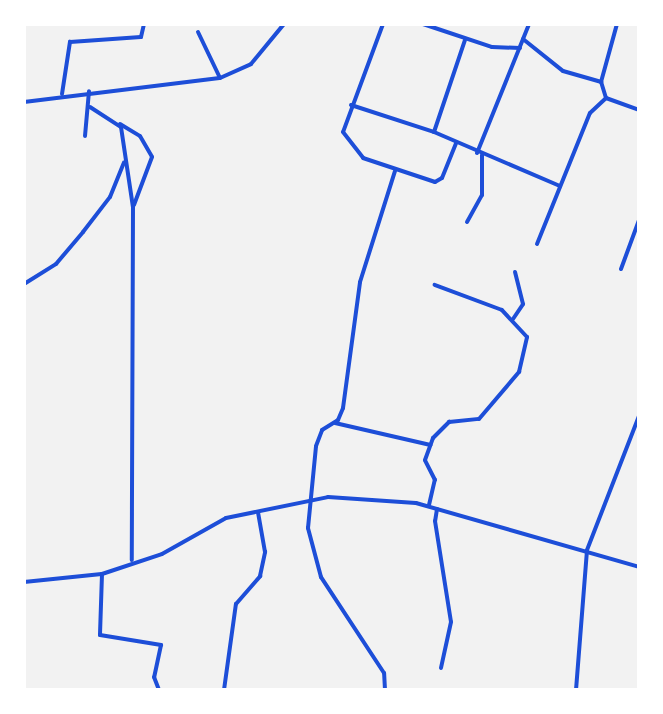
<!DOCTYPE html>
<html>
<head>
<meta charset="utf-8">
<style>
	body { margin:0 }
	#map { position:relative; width:663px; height:714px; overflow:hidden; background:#f2f2f2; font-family:Lato,sans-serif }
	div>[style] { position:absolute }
	.minor>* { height:4px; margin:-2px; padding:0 2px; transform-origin:2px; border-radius:2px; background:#1d4ed8 }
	span { translate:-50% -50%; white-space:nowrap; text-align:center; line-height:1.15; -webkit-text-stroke:8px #fff; paint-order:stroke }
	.frame { position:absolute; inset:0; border:26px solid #fff; pointer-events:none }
</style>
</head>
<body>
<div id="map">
	<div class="minor">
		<i style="left:383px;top:24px;width:115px;rotate:110.3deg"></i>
		<i style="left:343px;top:132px;width:33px;rotate:52deg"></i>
		<i style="left:363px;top:158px;width:76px;rotate:18.4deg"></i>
		<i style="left:435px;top:182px;width:8px;rotate:-30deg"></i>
		<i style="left:442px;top:178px;width:38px;rotate:-68deg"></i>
		<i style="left:423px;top:24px;width:73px;rotate:18.4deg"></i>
		<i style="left:492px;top:47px;width:28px;rotate:2deg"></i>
		<i style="left:198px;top:32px;width:51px;rotate:64.4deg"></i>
		<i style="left:523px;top:39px;width:51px;rotate:38.7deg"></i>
		<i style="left:563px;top:71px;width:40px;rotate:16deg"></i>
		<i style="left:62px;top:94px;width:53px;rotate:-81.3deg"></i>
		<i style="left:70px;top:42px;width:71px;rotate:-4deg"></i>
		<i style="left:141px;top:37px;width:13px;rotate:-77deg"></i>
		<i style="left:606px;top:98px;width:17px;rotate:-107deg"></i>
		<i style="left:601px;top:82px;width:60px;rotate:-74.6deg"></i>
		<i style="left:606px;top:98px;width:35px;rotate:20deg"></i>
		<i style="left:24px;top:102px;width:197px;rotate:-7deg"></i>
		<i style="left:220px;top:78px;width:34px;rotate:-24deg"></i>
		<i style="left:251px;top:64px;width:52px;rotate:-50.5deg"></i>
		<i style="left:351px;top:105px;width:87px;rotate:18deg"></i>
		<i style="left:434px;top:132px;width:137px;rotate:23.2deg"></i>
		<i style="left:90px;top:107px;width:37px;rotate:33deg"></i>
		<i style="left:121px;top:127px;width:81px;rotate:81.5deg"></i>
		<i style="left:133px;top:207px;width:353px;rotate:90.2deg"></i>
		<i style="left:120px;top:124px;width:23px;rotate:31deg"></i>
		<i style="left:140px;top:136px;width:24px;rotate:60deg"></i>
		<i style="left:152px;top:157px;width:51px;rotate:110.6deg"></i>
		<i style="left:434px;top:132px;width:97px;rotate:-71.4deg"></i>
		<i style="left:85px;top:136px;width:45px;rotate:-84.9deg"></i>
		<i style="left:477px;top:153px;width:139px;rotate:-68deg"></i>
		<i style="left:467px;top:222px;width:31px;rotate:-61deg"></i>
		<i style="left:482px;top:195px;width:40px;rotate:-90deg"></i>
		<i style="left:537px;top:244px;width:141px;rotate:-68deg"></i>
		<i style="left:590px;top:113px;width:22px;rotate:-43deg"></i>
		<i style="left:621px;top:269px;width:52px;rotate:-69.8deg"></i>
		<i style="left:24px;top:284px;width:38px;rotate:-32deg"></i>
		<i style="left:56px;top:264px;width:42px;rotate:-49.8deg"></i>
		<i style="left:83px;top:232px;width:44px;rotate:-52.4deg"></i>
		<i style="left:110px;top:197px;width:37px;rotate:-68deg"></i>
		<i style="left:513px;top:319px;width:18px;rotate:-56deg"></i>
		<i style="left:523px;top:304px;width:33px;rotate:-104deg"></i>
		<i style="left:335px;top:423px;width:98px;rotate:13deg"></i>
		<i style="left:429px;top:505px;width:26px;rotate:-77deg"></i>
		<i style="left:435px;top:480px;width:22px;rotate:-117deg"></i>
		<i style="left:425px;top:460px;width:23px;rotate:-70deg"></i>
		<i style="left:433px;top:438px;width:23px;rotate:-45deg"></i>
		<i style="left:449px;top:422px;width:30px;rotate:-6deg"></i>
		<i style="left:479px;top:419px;width:62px;rotate:-49.6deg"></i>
		<i style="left:519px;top:372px;width:36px;rotate:-77deg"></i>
		<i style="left:527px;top:337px;width:37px;rotate:-133deg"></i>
		<i style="left:502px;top:310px;width:72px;rotate:-159.5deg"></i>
		<i style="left:437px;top:509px;width:12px;rotate:99deg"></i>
		<i style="left:435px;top:521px;width:102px;rotate:81deg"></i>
		<i style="left:451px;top:622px;width:47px;rotate:102.3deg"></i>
		<i style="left:102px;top:574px;width:61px;rotate:91.9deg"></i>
		<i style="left:100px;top:635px;width:62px;rotate:9.3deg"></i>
		<i style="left:161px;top:645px;width:33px;rotate:102deg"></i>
		<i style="left:154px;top:677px;width:14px;rotate:69deg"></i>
		<i style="left:24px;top:582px;width:78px;rotate:-5.9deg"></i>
		<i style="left:102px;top:574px;width:63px;rotate:-18.4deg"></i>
		<i style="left:162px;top:554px;width:73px;rotate:-29.4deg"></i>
		<i style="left:226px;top:518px;width:104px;rotate:-11.6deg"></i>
		<i style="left:328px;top:497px;width:88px;rotate:3.9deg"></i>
		<i style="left:416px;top:503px;width:232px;rotate:16deg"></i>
		<i style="left:224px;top:690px;width:87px;rotate:-82.1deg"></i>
		<i style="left:236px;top:604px;width:37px;rotate:-49deg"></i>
		<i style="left:260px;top:576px;width:25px;rotate:-78deg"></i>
		<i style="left:265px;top:552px;width:40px;rotate:-100deg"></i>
		<i style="left:385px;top:690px;width:17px;rotate:-93deg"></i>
		<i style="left:384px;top:673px;width:115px;rotate:-123.3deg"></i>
		<i style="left:321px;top:577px;width:51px;rotate:-104.9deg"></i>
		<i style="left:308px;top:528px;width:82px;rotate:-84.4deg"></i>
		<i style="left:316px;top:446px;width:17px;rotate:-69deg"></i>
		<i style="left:322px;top:430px;width:19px;rotate:-32deg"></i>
		<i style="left:338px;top:420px;width:13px;rotate:-67deg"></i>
		<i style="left:343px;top:408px;width:127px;rotate:-82.3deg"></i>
		<i style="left:360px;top:282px;width:116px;rotate:-72.5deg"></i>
		<i style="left:576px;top:690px;width:140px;rotate:-85.5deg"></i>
		<i style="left:587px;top:550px;width:144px;rotate:-68.8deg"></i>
	</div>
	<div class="frame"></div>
</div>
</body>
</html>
